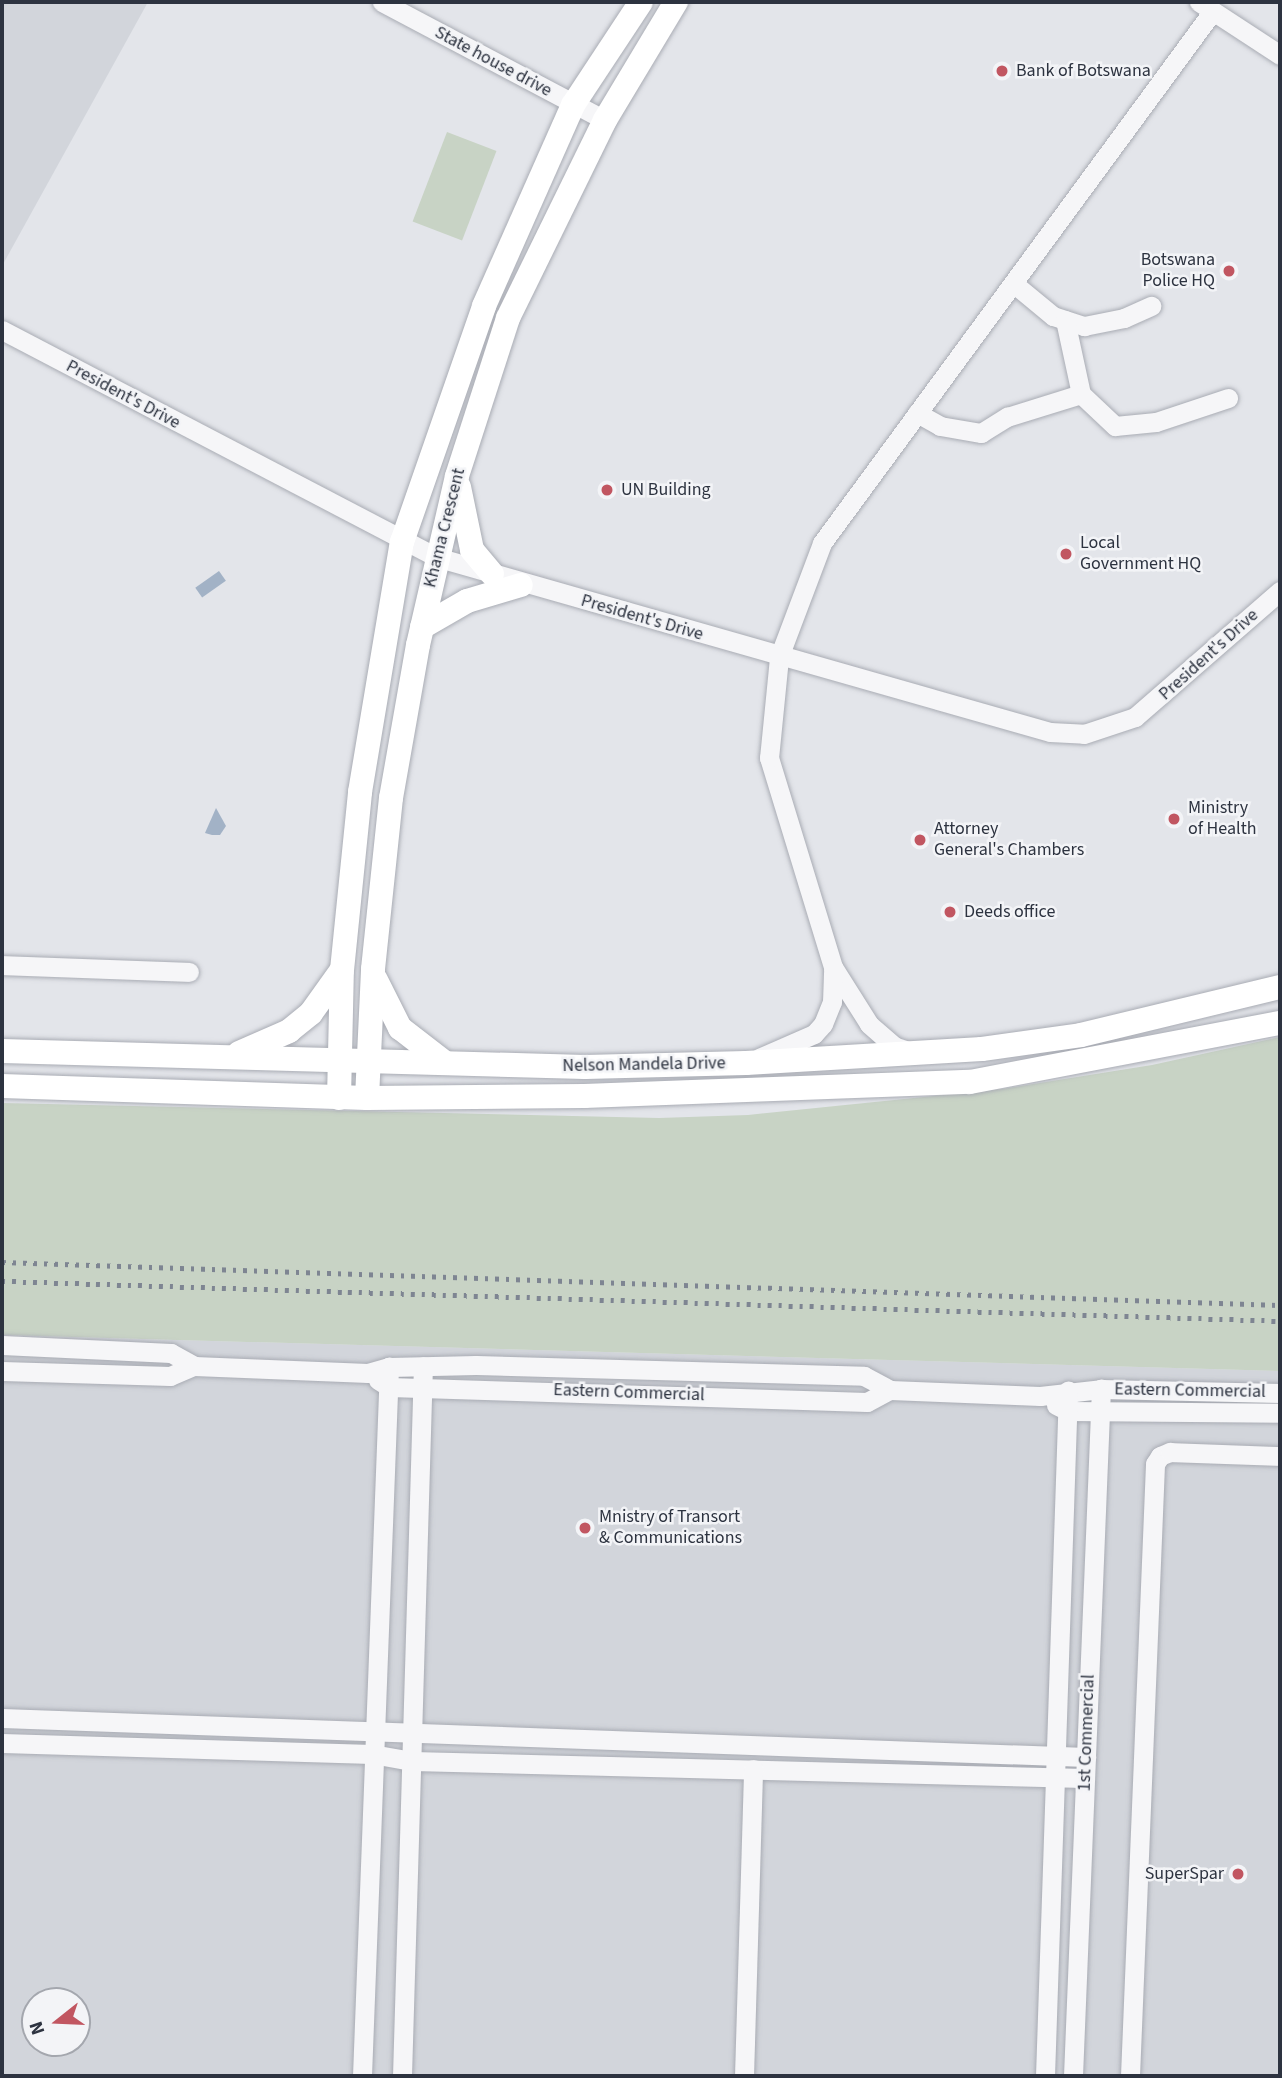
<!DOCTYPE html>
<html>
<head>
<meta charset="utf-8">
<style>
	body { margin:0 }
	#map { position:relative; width:1282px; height:2078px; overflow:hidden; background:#e3e5ea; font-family:"Source Sans 3",sans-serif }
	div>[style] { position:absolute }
	.built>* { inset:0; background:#d2d5db }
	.green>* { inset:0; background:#c8d3c5; transform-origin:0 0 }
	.water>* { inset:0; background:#a2b2c6; transform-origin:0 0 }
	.roads { filter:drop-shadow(0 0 2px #a9acb4) drop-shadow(0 0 2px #a9acb4) }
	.minor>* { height:19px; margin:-9.5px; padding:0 9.5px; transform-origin:9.5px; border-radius:9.5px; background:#f6f6f8 }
	.major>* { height:24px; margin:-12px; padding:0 12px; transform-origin:12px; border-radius:12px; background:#fff }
	.rail>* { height:5px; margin-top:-2.5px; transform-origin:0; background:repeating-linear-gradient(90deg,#7e8592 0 3.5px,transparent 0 10.5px) }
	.dots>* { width:19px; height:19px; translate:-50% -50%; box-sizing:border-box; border:4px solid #f3f4f7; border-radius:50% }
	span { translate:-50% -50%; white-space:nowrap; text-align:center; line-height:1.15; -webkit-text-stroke:5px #f3f4f7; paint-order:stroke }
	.street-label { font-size:18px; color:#2d3340 }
	.poi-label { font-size:18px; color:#2d3340 }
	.left { translate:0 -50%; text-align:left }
	.right { translate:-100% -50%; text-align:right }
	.frame { position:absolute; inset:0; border:4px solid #2d3340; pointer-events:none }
	.north { position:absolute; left:21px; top:1987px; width:70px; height:70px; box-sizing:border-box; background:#f3f4f7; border:2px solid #a4a7ae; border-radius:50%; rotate:252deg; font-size:19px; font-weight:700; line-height:28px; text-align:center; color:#2d3340 }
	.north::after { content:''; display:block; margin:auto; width:24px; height:32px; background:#c15661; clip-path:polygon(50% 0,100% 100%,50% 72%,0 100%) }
</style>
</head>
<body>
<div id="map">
	<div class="built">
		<i style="clip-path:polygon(2px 2px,148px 2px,2px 266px)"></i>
		<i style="clip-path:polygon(evenodd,2px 1335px,1280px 1371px,1280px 2076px,2px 2076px,2px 1335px,35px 2001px,77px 2001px,77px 2043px,35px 2043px,35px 2001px)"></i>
	</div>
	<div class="green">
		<i style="left:447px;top:132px;width:53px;height:96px;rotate:21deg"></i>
		<i style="clip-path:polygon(1280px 1037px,1280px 1371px,2px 1335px,2px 1103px,659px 1118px,748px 1115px,1002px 1089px,1152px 1065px)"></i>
	</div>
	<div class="water">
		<i style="left:219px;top:571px;width:12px;height:29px;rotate:55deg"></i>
		<i style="clip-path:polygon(216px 808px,226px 826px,220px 835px,212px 835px,205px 833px)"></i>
	</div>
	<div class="roads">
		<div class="minor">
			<i style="left:382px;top:2px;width:252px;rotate:27.9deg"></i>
			<i style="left:1199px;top:2px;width:97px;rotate:33.2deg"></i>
			<i style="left:1013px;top:283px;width:52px;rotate:39.5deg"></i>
			<i style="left:1053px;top:316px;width:33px;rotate:18deg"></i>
			<i style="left:1084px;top:326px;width:41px;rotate:-11.3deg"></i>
			<i style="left:1124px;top:318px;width:30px;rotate:-24deg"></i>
			<i style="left:1065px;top:320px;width:76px;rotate:77.8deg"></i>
			<i style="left:2px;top:330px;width:490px;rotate:27.6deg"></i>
			<i style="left:436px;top:557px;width:638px;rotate:15.91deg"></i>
			<i style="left:1050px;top:732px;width:34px;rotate:3deg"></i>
			<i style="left:1084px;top:734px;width:54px;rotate:-18.4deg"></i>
			<i style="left:1135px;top:717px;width:192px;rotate:-41deg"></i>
			<i style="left:917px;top:413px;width:26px;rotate:29deg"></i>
			<i style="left:940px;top:426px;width:42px;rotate:9.7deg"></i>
			<i style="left:981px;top:433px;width:31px;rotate:-32deg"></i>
			<i style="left:1007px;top:417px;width:77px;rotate:-17.3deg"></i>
			<i style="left:1081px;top:394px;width:47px;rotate:43.3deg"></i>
			<i style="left:1115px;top:426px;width:41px;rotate:-5.6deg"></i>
			<i style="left:1156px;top:422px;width:76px;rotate:-18.4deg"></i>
			<i style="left:2px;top:965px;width:187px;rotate:2.1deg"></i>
			<i style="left:911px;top:1052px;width:18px;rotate:-161deg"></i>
			<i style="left:894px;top:1046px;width:33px;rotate:-139deg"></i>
			<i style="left:869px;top:1024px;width:67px;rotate:-122.3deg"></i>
			<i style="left:833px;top:967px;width:219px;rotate:-107deg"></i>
			<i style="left:769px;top:758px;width:101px;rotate:-84.3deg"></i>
			<i style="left:779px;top:657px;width:122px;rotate:-69.3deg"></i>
			<i style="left:822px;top:543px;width:659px;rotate:-53.7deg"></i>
			<i style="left:759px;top:1058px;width:60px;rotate:-23.6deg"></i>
			<i style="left:814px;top:1034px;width:13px;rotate:-48deg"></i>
			<i style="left:823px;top:1024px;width:24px;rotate:-68deg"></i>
			<i style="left:832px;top:1002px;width:34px;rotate:-88deg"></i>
			<i style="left:2px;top:1345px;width:169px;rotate:2.7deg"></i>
			<i style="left:171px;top:1353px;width:26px;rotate:29deg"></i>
			<i style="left:2px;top:1371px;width:168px;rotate:1.7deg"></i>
			<i style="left:170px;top:1376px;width:26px;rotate:-23deg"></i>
			<i style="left:194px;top:1366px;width:174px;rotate:2.3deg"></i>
			<i style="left:368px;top:1373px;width:22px;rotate:-16deg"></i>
			<i style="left:389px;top:1367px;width:87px;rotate:-1.3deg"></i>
			<i style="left:476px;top:1365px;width:388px;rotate:1.6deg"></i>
			<i style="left:864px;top:1376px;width:30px;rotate:28deg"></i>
			<i style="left:890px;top:1390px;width:150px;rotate:2.3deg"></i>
			<i style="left:1040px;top:1396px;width:61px;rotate:-6.5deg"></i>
			<i style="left:1101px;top:1389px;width:179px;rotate:1.3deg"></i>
			<i style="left:378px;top:1380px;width:13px;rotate:32deg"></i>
			<i style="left:389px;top:1387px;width:478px;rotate:1.8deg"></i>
			<i style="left:867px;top:1402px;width:26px;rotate:-28deg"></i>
			<i style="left:1056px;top:1405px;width:13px;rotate:27deg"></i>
			<i style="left:1068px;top:1411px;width:212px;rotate:0.5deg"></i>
			<i style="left:2px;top:1718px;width:1085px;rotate:2.06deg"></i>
			<i style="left:2px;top:1743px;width:370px;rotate:1.7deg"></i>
			<i style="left:372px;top:1754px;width:41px;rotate:9.9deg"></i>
			<i style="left:412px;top:1761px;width:673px;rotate:1.45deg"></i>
			<i style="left:362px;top:2076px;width:710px;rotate:-87.82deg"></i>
			<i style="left:402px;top:2076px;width:710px;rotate:-88.31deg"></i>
			<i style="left:744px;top:2076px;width:307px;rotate:-88.3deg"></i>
			<i style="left:1045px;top:2076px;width:686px;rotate:-88.08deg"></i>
			<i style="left:1073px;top:2076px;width:688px;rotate:-87.67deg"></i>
			<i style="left:1130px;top:2076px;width:613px;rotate:-87.66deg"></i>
			<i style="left:1155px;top:1464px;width:9px;rotate:-58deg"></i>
			<i style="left:1160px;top:1456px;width:11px;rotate:-22deg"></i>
			<i style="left:1170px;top:1452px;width:110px;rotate:2.1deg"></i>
		</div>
		<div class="major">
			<i style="left:459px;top:487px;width:64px;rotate:78.3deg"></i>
			<i style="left:472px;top:550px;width:31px;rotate:50deg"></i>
			<i style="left:422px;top:627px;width:52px;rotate:-30deg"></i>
			<i style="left:467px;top:601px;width:56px;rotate:-16.5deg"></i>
			<i style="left:376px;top:980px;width:54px;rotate:63.4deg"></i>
			<i style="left:400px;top:1028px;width:56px;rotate:37.7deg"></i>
			<i style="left:2px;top:1051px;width:583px;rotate:1.57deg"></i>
			<i style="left:585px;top:1067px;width:161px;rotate:-1.4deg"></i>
			<i style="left:746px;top:1063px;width:236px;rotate:-3.4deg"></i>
			<i style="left:982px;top:1049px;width:100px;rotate:-8deg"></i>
			<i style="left:1081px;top:1035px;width:205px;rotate:-13.6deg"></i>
			<i style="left:239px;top:1053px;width:55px;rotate:-23.7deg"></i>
			<i style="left:289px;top:1031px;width:28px;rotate:-39deg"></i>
			<i style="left:311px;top:1013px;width:52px;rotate:-54.5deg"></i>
			<i style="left:2px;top:1086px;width:365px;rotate:1.9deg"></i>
			<i style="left:367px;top:1098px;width:217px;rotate:-0.5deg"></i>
			<i style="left:584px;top:1096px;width:386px;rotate:-2.1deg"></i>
			<i style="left:970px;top:1082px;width:316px;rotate:-10.8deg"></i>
			<i style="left:339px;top:1098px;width:128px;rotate:-88.7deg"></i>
			<i style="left:342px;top:970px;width:179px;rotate:-84.2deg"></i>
			<i style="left:360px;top:792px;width:254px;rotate:-80.5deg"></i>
			<i style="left:402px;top:542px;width:250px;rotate:-70.8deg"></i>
			<i style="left:484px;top:306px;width:220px;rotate:-66.1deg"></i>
			<i style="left:573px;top:105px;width:123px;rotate:-56.6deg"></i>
			<i style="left:367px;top:1098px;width:129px;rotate:-87.3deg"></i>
			<i style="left:373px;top:969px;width:172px;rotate:-84deg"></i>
			<i style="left:391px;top:798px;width:155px;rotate:-80deg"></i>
			<i style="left:418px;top:645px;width:173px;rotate:-77deg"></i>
			<i style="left:457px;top:476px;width:166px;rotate:-72.1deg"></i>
			<i style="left:508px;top:318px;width:220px;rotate:-63.9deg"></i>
			<i style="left:605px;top:120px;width:138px;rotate:-59deg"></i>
		</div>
	</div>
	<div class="rail">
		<i style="left:2px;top:1262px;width:1279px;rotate:1.93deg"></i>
		<i style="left:2px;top:1281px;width:1279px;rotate:1.79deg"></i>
	</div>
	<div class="dots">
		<i style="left:1002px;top:71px;background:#c15661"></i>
		<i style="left:1229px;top:271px;background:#c15661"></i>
		<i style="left:607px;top:490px;background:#c15661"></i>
		<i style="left:1066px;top:554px;background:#c15661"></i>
		<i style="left:1174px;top:819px;background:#c15661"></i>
		<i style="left:920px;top:840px;background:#c15661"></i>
		<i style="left:950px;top:912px;background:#c15661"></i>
		<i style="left:585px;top:1528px;background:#c15661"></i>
		<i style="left:1238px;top:1874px;background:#c15661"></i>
	</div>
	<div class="street-label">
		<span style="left:493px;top:62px;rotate:28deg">State house drive</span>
		<span style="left:123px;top:395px;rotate:28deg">President's Drive</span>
		<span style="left:445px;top:528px;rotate:-76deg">Khama Crescent</span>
		<span style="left:642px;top:618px;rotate:16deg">President's Drive</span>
		<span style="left:1209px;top:655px;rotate:-42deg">President's Drive</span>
		<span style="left:644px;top:1065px;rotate:-1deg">Nelson Mandela Drive</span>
		<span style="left:1190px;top:1391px;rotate:1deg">Eastern Commercial</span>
		<span style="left:629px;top:1393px;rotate:2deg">Eastern Commercial</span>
		<span style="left:1087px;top:1733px;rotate:-88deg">1st Commercial</span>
	</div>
	<div class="poi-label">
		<span class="left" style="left:1016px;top:71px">Bank of Botswana</span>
		<span class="right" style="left:1215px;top:271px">Botswana<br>Police HQ</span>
		<span class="left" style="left:621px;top:490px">UN Building</span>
		<span class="left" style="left:1080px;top:554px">Local<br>Government HQ</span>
		<span class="left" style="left:1188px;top:819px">Ministry<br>of Health</span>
		<span class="left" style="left:934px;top:840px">Attorney<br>General's Chambers</span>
		<span class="left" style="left:964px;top:912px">Deeds office</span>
		<span class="left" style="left:599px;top:1528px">Mnistry of Transort<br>&amp; Communications</span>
		<span class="right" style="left:1224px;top:1874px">SuperSpar</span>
	</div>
	<div class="frame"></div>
	<div class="north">N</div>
</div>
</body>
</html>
